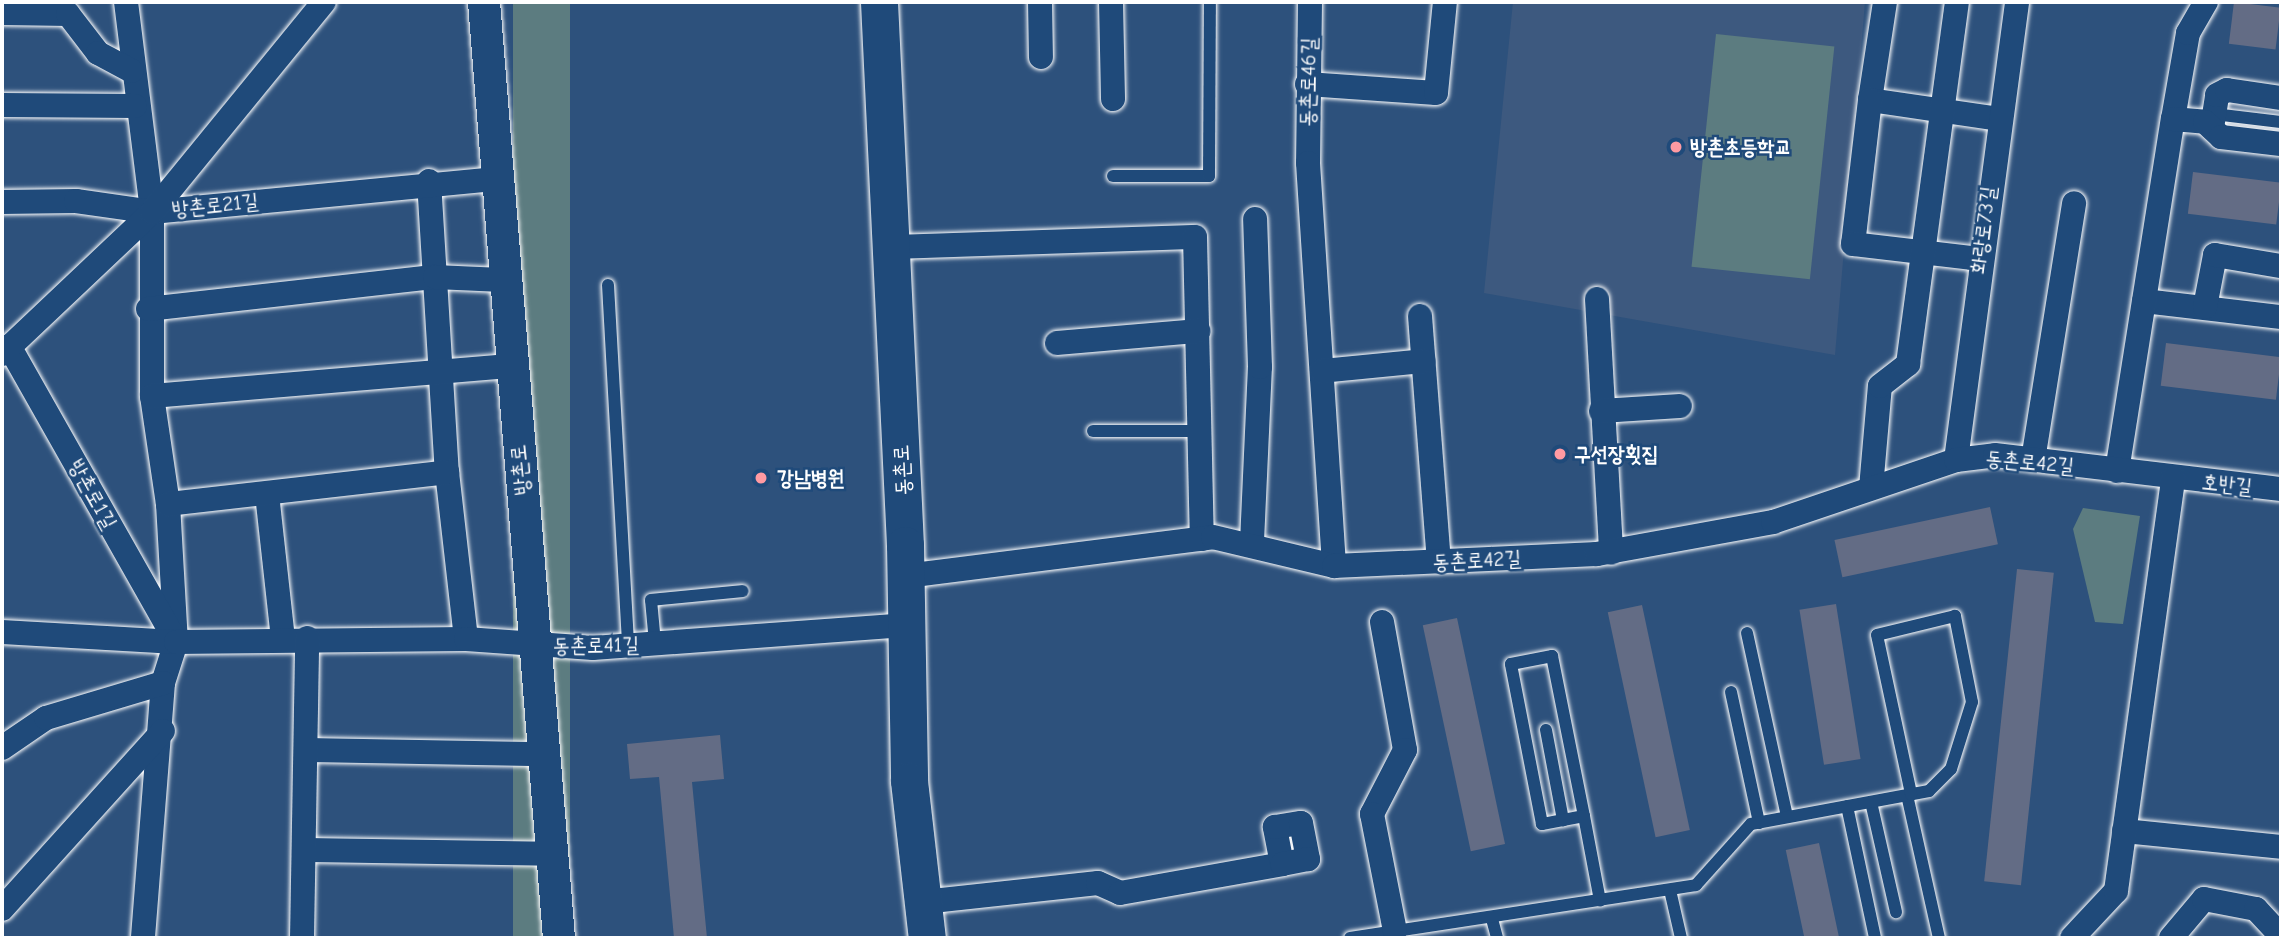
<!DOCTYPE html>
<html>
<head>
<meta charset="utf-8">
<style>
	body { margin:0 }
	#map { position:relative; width:2283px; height:940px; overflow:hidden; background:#2d517c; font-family:"Comic Neue","Poor Story",sans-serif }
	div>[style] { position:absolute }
	.built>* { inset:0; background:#3d597f }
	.green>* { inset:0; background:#5c7c80; transform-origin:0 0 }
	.building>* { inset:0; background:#636c85; transform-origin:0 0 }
	.roads { filter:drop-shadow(0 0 2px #fff) drop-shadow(0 0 2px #fff) }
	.service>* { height:12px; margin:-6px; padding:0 6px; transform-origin:6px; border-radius:6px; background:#1f4a7a }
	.minor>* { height:24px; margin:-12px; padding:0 12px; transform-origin:12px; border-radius:12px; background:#1f4a7a }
	.tertiary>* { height:32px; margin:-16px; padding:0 16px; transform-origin:16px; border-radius:16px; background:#1f4a7a }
	.secondary>* { height:37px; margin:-18.5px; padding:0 18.5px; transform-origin:18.5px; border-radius:18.5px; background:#1f4a7a }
	.dots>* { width:19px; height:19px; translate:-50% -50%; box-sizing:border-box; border:4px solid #1f4a7a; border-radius:50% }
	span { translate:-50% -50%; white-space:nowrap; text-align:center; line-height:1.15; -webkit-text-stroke:5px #1f4a7a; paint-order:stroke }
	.street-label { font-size:21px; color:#fff }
	.poi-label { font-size:21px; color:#fff; font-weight:700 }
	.left { translate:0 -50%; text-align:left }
	.frame { position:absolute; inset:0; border:4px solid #fff; pointer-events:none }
</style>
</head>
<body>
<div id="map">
	<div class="built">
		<i style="clip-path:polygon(1513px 2px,1865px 2px,1835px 355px,1484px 293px)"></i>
	</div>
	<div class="green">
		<i style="left:513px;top:2px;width:57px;height:939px"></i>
		<i style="left:1716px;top:34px;width:119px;height:234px;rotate:6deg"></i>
		<i style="clip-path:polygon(2083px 508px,2140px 516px,2123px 624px,2095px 622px,2073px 529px)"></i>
	</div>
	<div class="building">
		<i style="left:2234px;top:2px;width:47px;height:42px;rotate:7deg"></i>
		<i style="left:2193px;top:172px;width:89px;height:42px;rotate:7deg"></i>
		<i style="left:2166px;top:343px;width:116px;height:43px;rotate:7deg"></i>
		<i style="left:1990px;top:507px;width:38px;height:159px;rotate:78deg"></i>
		<i style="left:2017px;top:569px;width:37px;height:314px;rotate:6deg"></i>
		<i style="left:1836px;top:604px;width:157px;height:37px;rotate:81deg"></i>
		<i style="left:1642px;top:605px;width:230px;height:35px;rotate:78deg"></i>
		<i style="left:1457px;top:618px;width:231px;height:35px;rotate:78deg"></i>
		<i style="clip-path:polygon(720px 735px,724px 779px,692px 782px,707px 938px,674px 938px,659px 777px,630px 779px,627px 744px)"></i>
		<i style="left:1819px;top:843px;width:97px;height:34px;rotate:78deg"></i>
	</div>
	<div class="roads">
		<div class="service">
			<i style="left:2214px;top:114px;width:67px;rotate:6.8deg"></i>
			<i style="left:1113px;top:176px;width:96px"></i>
			<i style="left:1209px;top:176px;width:174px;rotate:-89.7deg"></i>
			<i style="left:608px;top:285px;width:361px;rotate:86.8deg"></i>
			<i style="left:1093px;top:431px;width:107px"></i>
			<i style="left:1747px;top:633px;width:188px;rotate:77.7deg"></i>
			<i style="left:655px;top:643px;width:43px;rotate:-95.3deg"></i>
			<i style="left:651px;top:600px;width:92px;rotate:-5.6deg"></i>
			<i style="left:1731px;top:692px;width:134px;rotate:77.9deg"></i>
			<i style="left:1546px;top:730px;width:92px;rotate:79.3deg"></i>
			<i style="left:1907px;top:795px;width:147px;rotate:77.4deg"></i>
			<i style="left:1871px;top:802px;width:113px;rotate:77.2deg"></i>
			<i style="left:1847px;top:806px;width:135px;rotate:78deg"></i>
			<i style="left:1584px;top:816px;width:43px;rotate:169.2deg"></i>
			<i style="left:1542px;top:824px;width:163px;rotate:-101deg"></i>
			<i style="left:1511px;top:664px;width:42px;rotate:-11deg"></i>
			<i style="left:1552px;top:656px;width:163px;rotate:78.7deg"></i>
			<i style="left:1584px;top:816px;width:86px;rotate:79.3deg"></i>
			<i style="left:1670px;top:890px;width:49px;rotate:77.1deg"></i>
			<i style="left:1492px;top:919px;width:20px;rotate:75deg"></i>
			<i style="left:1350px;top:938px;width:350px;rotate:-8.7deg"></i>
			<i style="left:1696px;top:885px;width:82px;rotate:-48deg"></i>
			<i style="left:1751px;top:824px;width:181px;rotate:-10.5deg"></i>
			<i style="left:1929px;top:791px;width:31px;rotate:-45deg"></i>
			<i style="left:1951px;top:769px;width:70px;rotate:-72.6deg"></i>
			<i style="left:1972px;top:702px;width:88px;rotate:-101.2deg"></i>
			<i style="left:1955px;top:616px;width:80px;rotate:166.3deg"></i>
			<i style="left:1877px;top:635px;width:163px;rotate:77.9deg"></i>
		</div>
		<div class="minor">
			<i style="left:126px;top:2px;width:212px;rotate:82.9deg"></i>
			<i style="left:152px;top:212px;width:184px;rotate:90deg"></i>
			<i style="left:152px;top:396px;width:109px;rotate:81.6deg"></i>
			<i style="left:168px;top:504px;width:138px;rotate:86.7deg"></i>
			<i style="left:176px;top:642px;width:43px;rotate:107.6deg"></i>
			<i style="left:163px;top:683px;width:256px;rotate:94.5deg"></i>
			<i style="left:1040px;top:2px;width:55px;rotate:89deg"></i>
			<i style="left:1111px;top:2px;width:97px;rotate:88.8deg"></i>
			<i style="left:1310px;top:2px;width:161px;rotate:90.7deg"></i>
			<i style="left:1308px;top:163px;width:404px;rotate:86.3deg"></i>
			<i style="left:1885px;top:2px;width:99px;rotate:98.7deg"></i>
			<i style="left:1870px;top:100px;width:130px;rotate:8.4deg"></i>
			<i style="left:2px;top:13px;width:66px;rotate:0.9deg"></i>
			<i style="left:68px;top:14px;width:49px;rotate:52.4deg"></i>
			<i style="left:98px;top:53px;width:38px;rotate:28deg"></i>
			<i style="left:1307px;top:84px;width:129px;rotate:4deg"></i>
			<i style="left:1436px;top:93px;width:91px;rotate:-84.4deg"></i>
			<i style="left:1870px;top:100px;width:145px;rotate:96.7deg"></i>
			<i style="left:1853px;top:244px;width:128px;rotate:6.7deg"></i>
			<i style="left:2px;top:105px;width:133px;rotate:0.4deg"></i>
			<i style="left:2173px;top:119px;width:87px;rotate:-80.1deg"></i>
			<i style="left:2188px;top:33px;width:36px;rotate:-60deg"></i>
			<i style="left:2212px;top:128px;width:33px;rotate:-81deg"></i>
			<i style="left:2217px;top:95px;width:11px;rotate:-27deg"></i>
			<i style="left:2227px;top:90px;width:55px;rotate:8.4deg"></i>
			<i style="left:429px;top:181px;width:292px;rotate:86.5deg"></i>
			<i style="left:447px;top:472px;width:168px;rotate:83.5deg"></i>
			<i style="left:2px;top:202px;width:74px;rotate:-0.8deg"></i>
			<i style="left:76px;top:201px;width:77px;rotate:8.2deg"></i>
			<i style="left:152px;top:212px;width:346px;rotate:-5.5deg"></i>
			<i style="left:891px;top:247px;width:304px;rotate:-1.9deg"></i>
			<i style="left:1195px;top:237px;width:302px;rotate:88.7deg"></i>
			<i style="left:1597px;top:299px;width:254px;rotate:86.8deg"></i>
			<i style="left:2144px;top:301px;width:138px;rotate:6.7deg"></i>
			<i style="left:2205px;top:307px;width:53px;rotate:-79.1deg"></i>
			<i style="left:2215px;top:255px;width:67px;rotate:9.5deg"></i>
			<i style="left:148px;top:309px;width:289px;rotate:-6.4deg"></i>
			<i style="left:435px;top:277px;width:67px;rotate:2.6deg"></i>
			<i style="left:1420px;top:316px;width:246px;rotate:85.6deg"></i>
			<i style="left:1057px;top:343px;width:142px;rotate:-4.9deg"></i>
			<i style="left:9px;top:346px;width:333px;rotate:60.5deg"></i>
			<i style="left:2px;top:354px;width:207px;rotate:-43.4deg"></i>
			<i style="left:152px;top:212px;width:271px;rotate:-50.7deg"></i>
			<i style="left:1322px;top:371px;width:102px;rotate:-5.6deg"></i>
			<i style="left:152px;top:396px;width:358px;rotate:-4.8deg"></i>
			<i style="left:1601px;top:411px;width:79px;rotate:-3.6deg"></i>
			<i style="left:1956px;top:460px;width:462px;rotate:-82.4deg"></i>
			<i style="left:2033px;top:460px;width:260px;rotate:-80.9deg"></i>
			<i style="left:2117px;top:471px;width:356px;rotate:-81deg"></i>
			<i style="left:2173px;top:119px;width:32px;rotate:5deg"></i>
			<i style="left:2205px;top:122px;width:22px;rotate:43deg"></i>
			<i style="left:2221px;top:137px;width:60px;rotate:6.7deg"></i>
			<i style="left:1871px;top:488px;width:102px;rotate:-85deg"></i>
			<i style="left:1880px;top:386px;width:36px;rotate:-38deg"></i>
			<i style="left:1908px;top:364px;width:365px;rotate:-82.3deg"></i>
			<i style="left:267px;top:494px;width:145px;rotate:83.7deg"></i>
			<i style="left:168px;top:504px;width:281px;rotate:-6.5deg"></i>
			<i style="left:1252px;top:542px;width:175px;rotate:-87.4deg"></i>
			<i style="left:1260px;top:367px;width:148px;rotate:-91.9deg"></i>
			<i style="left:906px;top:576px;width:309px;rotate:-7.2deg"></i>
			<i style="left:1213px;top:537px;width:124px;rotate:13.5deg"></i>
			<i style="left:1334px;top:566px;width:263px;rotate:-2.6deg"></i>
			<i style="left:1597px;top:554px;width:179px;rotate:-10.3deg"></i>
			<i style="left:1773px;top:522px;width:193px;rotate:-18.7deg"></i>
			<i style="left:1956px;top:460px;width:39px;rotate:-7deg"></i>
			<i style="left:1995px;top:455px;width:288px;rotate:6.8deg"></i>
			<i style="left:1382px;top:622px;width:130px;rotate:79.8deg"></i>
			<i style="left:1405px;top:750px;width:72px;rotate:117.3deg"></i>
			<i style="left:1372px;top:814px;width:119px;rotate:78.9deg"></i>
			<i style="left:2px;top:632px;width:174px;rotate:3.3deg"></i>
			<i style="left:176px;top:642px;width:290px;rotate:-0.6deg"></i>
			<i style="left:466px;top:639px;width:127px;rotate:4.1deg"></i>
			<i style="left:593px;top:648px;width:316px;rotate:-4.2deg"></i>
			<i style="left:2px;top:748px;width:53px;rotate:-34.3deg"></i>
			<i style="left:46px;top:718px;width:122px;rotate:-16.7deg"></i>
			<i style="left:306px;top:750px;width:240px;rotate:1deg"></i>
			<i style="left:2124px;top:831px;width:158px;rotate:5.8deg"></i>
			<i style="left:304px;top:850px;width:249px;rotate:0.9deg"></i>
			<i style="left:923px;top:902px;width:176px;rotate:-6.2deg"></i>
			<i style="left:1098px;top:883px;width:24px;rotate:24deg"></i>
			<i style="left:1120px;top:893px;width:165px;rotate:-10.1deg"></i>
			<i style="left:1282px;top:864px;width:38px;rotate:-101deg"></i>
			<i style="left:1275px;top:827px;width:26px;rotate:-9deg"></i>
			<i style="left:1301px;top:823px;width:37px;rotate:79deg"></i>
			<i style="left:1308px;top:859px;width:26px;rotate:169deg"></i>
			<i style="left:2px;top:909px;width:240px;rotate:-47.9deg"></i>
			<i style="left:302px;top:938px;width:300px;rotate:-89deg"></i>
			<i style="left:2072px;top:938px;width:64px;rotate:-46.9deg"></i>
			<i style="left:2116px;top:891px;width:417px;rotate:-82.1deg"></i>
			<i style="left:2171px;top:938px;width:51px;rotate:-49.8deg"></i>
			<i style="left:2204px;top:899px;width:53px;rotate:10.9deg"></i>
			<i style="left:2256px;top:909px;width:37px;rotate:47deg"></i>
		</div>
		<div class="tertiary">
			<i style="left:484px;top:2px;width:939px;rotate:85.42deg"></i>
		</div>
		<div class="secondary">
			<i style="left:879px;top:2px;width:544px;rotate:87.26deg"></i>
			<i style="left:905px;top:545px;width:236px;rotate:89deg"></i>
			<i style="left:909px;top:781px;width:158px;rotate:83.5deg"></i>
		</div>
	</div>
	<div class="dots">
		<i style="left:1676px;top:147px;background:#ff9aa2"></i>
		<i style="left:1560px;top:454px;background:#ff9aa2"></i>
		<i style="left:761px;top:478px;background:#ff9aa2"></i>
	</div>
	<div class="street-label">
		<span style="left:1308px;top:82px;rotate:-89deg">동촌로46길</span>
		<span style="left:215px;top:205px;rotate:-6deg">방촌로21길</span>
		<span style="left:1983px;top:230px;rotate:-83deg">화랑로73길</span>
		<span style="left:2030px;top:462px;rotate:5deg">동촌로42길</span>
		<span style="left:520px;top:470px;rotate:-96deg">방촌로</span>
		<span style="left:902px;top:470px;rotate:-93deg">동촌로</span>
		<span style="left:2227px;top:484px;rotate:6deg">호반길</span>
		<span style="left:93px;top:494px;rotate:61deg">방촌로1길</span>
		<span style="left:1477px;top:560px;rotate:-3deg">동촌로42길</span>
		<span style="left:596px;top:645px;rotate:-1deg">동촌로41길</span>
	</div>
	<div class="poi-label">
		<span class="left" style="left:1690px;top:147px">방촌초등학교</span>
		<span class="left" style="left:1574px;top:454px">구선장횟집</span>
		<span class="left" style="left:777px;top:478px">강남병원</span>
	</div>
	<div class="frame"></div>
</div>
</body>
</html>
